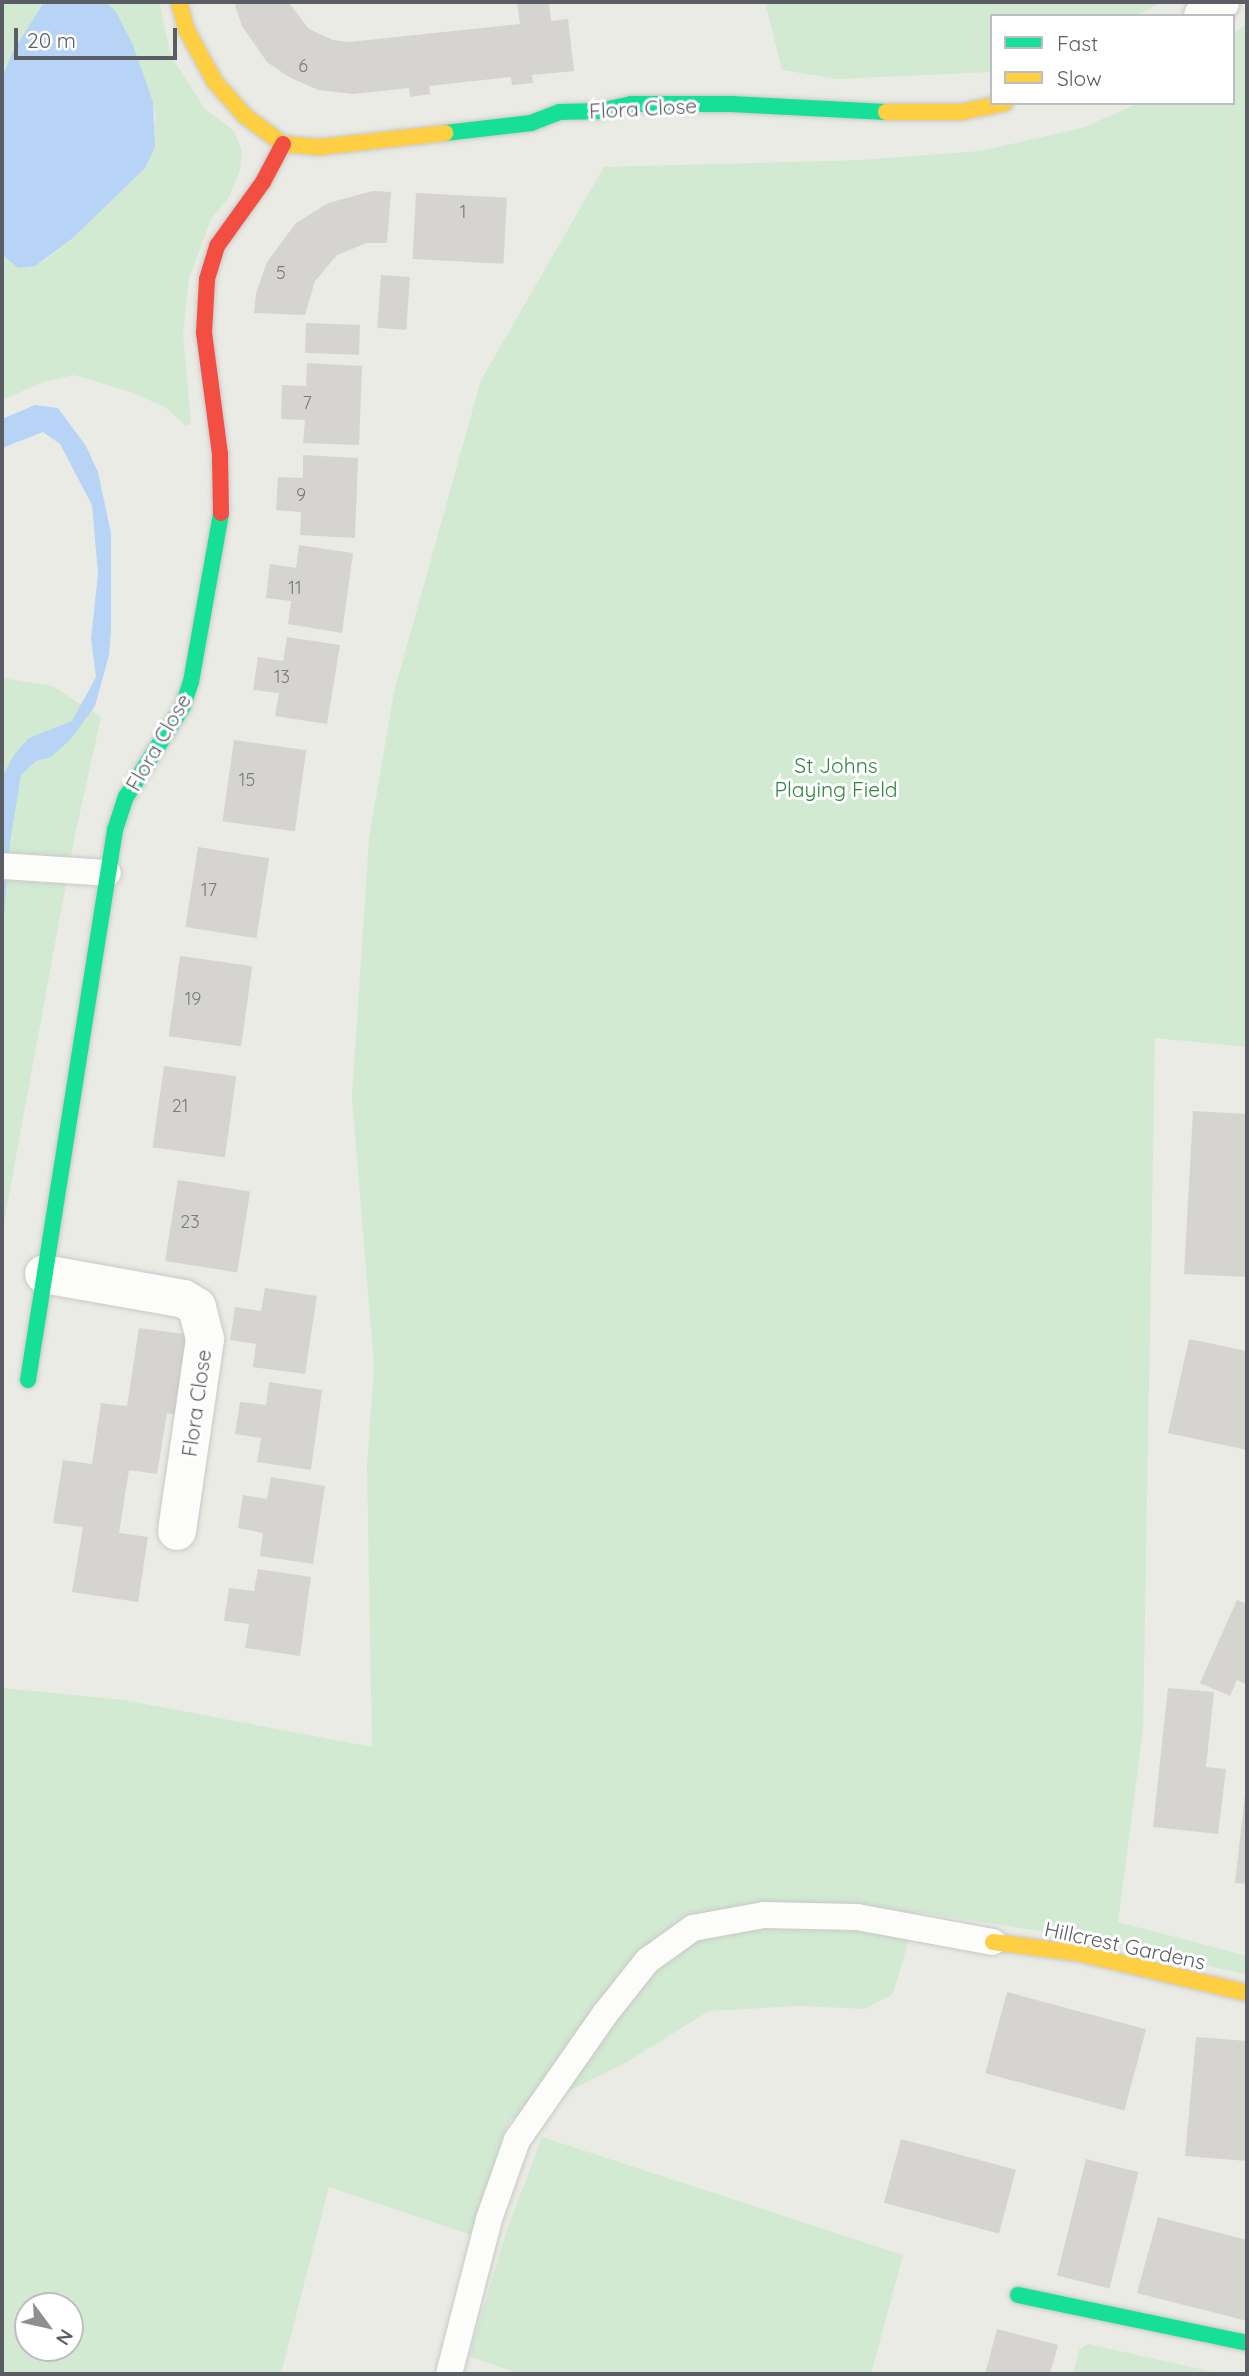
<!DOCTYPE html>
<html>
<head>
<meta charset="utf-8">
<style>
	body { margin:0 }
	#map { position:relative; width:1249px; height:2376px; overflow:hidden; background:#ebebe5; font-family:Quicksand,sans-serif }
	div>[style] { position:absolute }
	.green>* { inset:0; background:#d2e9d2 }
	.water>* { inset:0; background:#b7d4f7 }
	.building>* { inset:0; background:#d5d4d0; transform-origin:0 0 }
	.roads { filter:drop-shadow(0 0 2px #c8c9c7) drop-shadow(0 0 2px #c8c9c7) }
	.lane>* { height:26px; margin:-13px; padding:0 13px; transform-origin:13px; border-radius:13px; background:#fcfcfb }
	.street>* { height:38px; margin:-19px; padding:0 19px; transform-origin:19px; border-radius:19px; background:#fcfcfb }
	.fast>* { height:16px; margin:-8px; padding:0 8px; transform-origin:8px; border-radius:8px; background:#16e098 }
	.slow>* { height:16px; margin:-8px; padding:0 8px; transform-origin:8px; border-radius:8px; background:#ffcf43 }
	.jam>* { height:16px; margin:-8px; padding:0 8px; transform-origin:8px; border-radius:8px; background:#f24e42 }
	span { translate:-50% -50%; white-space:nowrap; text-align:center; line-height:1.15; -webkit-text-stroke:6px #fff; paint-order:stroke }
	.number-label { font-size:18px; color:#7a7b80 }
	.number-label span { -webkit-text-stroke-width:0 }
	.street-label { font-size:21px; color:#5b5d64 }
	.park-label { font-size:21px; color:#308640 }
	.frame { position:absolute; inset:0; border:4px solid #5b5d64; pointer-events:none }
	.legend { position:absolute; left:990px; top:14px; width:245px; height:91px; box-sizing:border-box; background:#fff; border:2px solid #bdbec1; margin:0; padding:9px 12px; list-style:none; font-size:21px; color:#5b5d64 }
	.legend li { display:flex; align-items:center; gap:14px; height:35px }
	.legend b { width:35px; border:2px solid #bdbec1 }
	.north { position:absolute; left:14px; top:2292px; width:70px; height:70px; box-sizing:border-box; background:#fff; border:2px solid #bdbec1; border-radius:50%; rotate:123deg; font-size:19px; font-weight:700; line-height:28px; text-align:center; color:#5b5d64 }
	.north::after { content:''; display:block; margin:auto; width:24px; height:32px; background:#8d8f91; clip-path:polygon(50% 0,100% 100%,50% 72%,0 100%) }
	.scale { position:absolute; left:14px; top:28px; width:163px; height:32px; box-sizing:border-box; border:4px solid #5b5d64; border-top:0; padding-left:9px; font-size:21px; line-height:24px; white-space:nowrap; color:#5b5d64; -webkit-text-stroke:5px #fff; paint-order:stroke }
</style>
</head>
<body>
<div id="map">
	<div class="green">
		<i style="clip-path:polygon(2px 2px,44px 2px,13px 51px,2px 78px)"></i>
		<i style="clip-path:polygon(106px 2px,159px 2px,171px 56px,205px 109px,234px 131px,242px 151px,240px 170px,229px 197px,211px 219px,189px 279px,183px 332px,191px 424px,186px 426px,166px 408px,134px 393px,74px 375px,43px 382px,2px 400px,2px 255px,18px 268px,44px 261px,73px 238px,145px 168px,156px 115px,153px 102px,125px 29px)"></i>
		<i style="clip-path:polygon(765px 2px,1161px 2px,1137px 16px,992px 16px,992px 72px,836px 79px,782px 70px)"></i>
		<i style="clip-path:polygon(evenodd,1247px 23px,1247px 1047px,1155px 1038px,1143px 1730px,1118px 1922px,1247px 1956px,1247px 1975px,1110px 1942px,917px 1912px,893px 1994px,865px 2009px,800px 2006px,709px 2011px,625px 2063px,510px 2120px,471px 2235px,329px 2187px,281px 2374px,2px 2374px,2px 1688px,124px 1700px,372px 1747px,367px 1466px,374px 1367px,352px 1096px,369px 839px,394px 692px,481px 380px,604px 167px,861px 160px,980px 151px,1082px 128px,1139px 103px,1233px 103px,1233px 34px,1247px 23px,28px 2306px,70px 2306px,70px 2348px,28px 2348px,28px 2306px)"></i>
		<i style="clip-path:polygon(2px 678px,52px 686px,101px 717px,74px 840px,2px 1233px)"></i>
		<i style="clip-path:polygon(542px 2137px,903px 2255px,871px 2374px,519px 2374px,469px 2356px,507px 2230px)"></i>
		<i style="clip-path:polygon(1088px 2344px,1222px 2374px,1073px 2374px,1079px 2350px)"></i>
	</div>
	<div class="water">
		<i style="clip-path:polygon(44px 2px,106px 2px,116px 12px,133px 45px,153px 102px,155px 147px,145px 168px,73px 238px,35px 266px,18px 268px,2px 255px,2px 78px,13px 51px)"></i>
		<i style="clip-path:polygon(35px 405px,58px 408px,86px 446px,98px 472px,111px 533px,111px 629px,109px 655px,95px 706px,70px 740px,51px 757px,36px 761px,21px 775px,10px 842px,2px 941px,3px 775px,14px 755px,29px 738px,72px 721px,96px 677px,91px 639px,98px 574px,92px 505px,60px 444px,43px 432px,2px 448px,2px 419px)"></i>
	</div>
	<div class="building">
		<i style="clip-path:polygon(234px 2px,288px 2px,309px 29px,333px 40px,349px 42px,520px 24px,517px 2px,549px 2px,551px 21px,568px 19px,574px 71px,532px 75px,533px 83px,522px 84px,512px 85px,511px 77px,429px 86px,430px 94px,410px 97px,409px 88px,353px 94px,318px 90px,289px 77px,267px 62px,242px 26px)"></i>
		<i style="clip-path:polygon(373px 191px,391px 192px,387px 243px,367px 243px,337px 255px,315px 281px,305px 315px,254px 313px,256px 293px,267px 262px,296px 223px,328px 203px)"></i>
		<i style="left:416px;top:193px;width:91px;height:66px;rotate:3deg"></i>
		<i style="left:381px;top:275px;width:29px;height:53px;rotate:4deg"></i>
		<i style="left:306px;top:323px;width:54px;height:30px;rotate:2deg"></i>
		<i style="clip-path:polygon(307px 363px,362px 366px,359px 445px,303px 443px,305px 420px,281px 419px,282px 385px,306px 386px)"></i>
		<i style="clip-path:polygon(303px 455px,358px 458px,355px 538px,300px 535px,301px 512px,276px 510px,278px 477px,303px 478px)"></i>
		<i style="clip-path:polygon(299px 545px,353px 553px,342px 633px,288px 624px,291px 601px,266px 598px,270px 564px,296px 568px)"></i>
		<i style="clip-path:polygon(287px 637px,340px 645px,327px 724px,275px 716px,279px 693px,253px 690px,258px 657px,283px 661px)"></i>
		<i style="left:234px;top:740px;width:73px;height:82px;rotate:8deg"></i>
		<i style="left:198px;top:847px;width:72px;height:81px;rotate:9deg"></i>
		<i style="left:180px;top:956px;width:73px;height:81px;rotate:8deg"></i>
		<i style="left:164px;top:1066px;width:73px;height:82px;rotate:8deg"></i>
		<i style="clip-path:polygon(1193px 1111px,1247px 1114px,1247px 1277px,1184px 1274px)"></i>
		<i style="left:178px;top:1180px;width:73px;height:82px;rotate:9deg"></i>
		<i style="clip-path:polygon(265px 1288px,317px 1296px,305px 1374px,253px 1367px,256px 1344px,230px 1340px,235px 1307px,261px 1311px)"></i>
		<i style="clip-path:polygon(139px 1328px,191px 1335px,179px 1415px,167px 1413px,157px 1474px,129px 1470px,119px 1533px,148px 1537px,138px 1602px,72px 1592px,83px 1527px,53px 1523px,63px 1460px,92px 1464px,101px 1403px,127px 1406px)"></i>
		<i style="clip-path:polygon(1189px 1339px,1247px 1351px,1247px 1450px,1168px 1433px)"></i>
		<i style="clip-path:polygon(269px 1382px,322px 1390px,311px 1470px,257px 1462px,261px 1438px,235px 1434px,240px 1402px,266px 1405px)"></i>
		<i style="clip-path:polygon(271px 1477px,325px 1486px,313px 1564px,260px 1556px,263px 1533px,238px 1528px,243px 1495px,267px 1499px)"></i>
		<i style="clip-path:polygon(258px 1569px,311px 1577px,300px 1656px,245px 1648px,249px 1624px,224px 1621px,229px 1588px,254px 1591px)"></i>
		<i style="clip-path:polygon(1237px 1600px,1247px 1604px,1247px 1685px,1237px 1680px,1230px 1696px,1200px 1683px)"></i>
		<i style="clip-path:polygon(1168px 1688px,1214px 1692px,1206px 1767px,1226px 1769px,1218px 1834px,1153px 1827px)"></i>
		<i style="clip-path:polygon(1245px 1794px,1247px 1795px,1247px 1884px,1235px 1883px)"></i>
		<i style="left:1007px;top:1992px;width:144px;height:84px;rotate:15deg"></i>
		<i style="clip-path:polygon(1196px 2037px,1247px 2041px,1247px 2161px,1185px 2156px)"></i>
		<i style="left:901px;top:2139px;width:119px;height:66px;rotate:15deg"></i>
		<i style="left:1086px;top:2159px;width:54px;height:120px;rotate:14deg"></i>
		<i style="clip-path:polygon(1158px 2217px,1247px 2240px,1247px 2321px,1137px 2293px)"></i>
		<i style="clip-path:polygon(997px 2329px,1058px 2345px,1050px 2374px,985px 2374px)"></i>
	</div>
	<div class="roads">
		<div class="lane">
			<i style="left:2px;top:866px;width:106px;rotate:3.8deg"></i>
			<i style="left:449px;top:2374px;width:160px;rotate:-75.5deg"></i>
			<i style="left:489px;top:2219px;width:84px;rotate:-70.5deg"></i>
			<i style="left:517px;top:2140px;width:154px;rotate:-55.1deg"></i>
			<i style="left:605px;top:2014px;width:68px;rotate:-51.6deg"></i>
			<i style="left:647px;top:1961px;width:57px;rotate:-35.7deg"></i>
			<i style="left:693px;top:1928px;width:72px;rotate:-10.4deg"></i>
			<i style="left:764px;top:1915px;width:93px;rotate:1.2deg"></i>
			<i style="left:857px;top:1917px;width:138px;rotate:10.4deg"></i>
		</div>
		<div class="street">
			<i style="left:1203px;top:16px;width:22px;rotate:-39deg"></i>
			<i style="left:44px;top:1274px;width:142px;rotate:10.1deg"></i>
			<i style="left:184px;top:1299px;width:15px;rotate:32deg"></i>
			<i style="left:197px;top:1307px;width:33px;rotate:76deg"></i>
			<i style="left:205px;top:1339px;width:194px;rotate:98.3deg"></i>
		</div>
		<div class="fast">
			<i style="left:445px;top:133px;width:87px;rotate:-6.6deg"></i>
			<i style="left:531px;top:123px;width:30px;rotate:-21deg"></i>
			<i style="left:559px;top:112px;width:40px;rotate:-1.4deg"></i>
			<i style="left:599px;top:111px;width:33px;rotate:-12deg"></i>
			<i style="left:631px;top:104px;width:100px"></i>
			<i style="left:731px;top:104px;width:155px;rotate:3deg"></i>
			<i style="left:28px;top:1380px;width:557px;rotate:-81.01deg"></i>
			<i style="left:115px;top:830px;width:35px;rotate:-72deg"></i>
			<i style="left:126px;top:797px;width:107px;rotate:-57.9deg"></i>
			<i style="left:183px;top:706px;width:25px;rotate:-72deg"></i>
			<i style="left:191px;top:682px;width:172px;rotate:-79.9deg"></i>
			<i style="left:1018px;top:2295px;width:234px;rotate:11.8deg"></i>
		</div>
		<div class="slow">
			<i style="left:179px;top:2px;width:28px;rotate:75deg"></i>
			<i style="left:186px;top:29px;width:60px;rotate:61.3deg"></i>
			<i style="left:215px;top:82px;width:45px;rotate:48.6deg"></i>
			<i style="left:245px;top:116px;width:47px;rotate:36.4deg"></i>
			<i style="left:283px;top:144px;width:38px;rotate:5deg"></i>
			<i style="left:321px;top:147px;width:125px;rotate:-6.4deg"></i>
			<i style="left:886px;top:112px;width:75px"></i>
			<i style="left:961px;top:112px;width:45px;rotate:-11.6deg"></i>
			<i style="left:993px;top:1942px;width:86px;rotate:7.4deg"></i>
			<i style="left:1078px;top:1953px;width:174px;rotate:13.3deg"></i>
		</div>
		<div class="jam">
			<i style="left:221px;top:513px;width:59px;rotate:-91deg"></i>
			<i style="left:220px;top:454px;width:122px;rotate:-97.5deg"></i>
			<i style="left:204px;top:333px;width:54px;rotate:-86.8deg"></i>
			<i style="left:207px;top:279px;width:34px;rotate:-73deg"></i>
			<i style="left:217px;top:246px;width:79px;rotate:-54.3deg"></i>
			<i style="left:263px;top:182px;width:43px;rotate:-62.2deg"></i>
		</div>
	</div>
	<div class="number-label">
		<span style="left:303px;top:66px">6</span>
		<span style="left:463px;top:212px">1</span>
		<span style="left:281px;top:273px">5</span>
		<span style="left:307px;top:403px">7</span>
		<span style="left:301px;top:495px">9</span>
		<span style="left:295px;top:588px">11</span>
		<span style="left:282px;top:677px">13</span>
		<span style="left:247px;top:780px">15</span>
		<span style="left:209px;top:890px">17</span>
		<span style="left:193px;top:999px">19</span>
		<span style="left:180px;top:1106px">21</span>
		<span style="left:190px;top:1222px">23</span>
	</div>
	<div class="street-label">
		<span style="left:643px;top:108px;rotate:-3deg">Flora Close</span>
		<span style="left:158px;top:742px;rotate:-60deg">Flora Close</span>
		<span style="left:196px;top:1403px;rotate:-82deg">Flora Close</span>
		<span style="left:1125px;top:1945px;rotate:12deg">Hillcrest Gardens</span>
	</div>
	<div class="park-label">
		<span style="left:836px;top:777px">St Johns<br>Playing Field</span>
	</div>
	<div class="frame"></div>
	<ul class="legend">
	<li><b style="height:9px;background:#16e098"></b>Fast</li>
	<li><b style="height:9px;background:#ffcf43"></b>Slow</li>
	</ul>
	<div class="north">N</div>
	<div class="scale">20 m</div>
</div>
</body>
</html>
